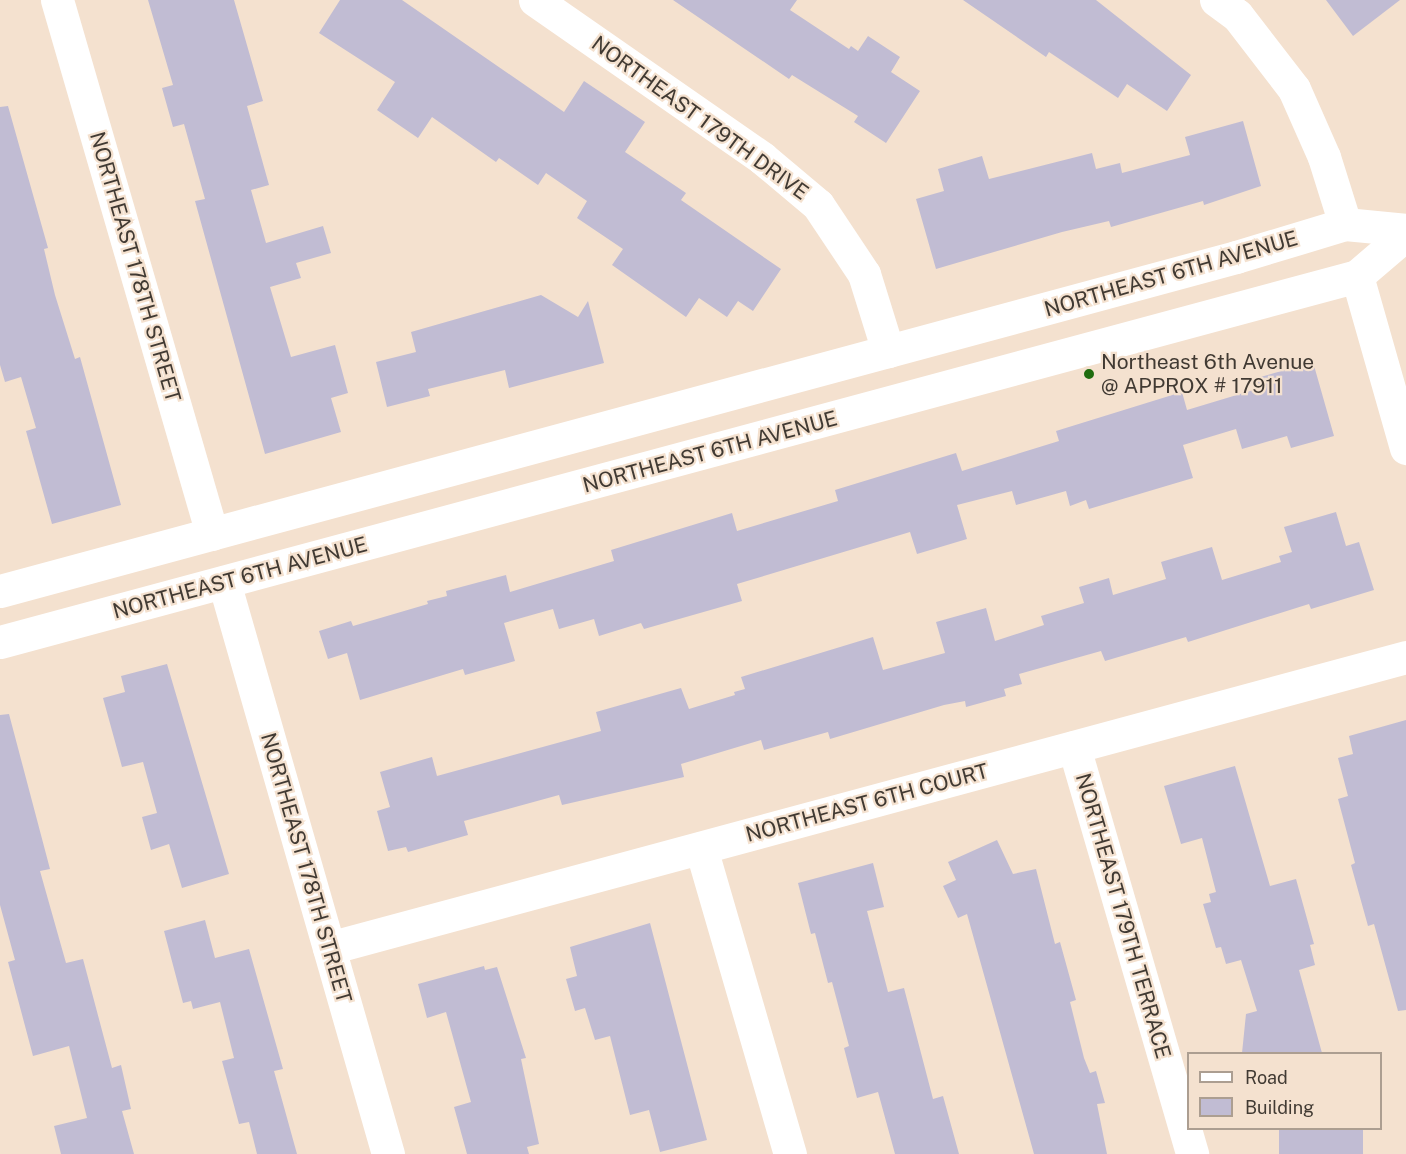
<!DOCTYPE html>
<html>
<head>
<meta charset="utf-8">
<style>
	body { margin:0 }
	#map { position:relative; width:1406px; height:1154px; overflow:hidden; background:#f4e1cf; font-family:"Public Sans",sans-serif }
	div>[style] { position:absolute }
	.building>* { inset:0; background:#c1bcd3; transform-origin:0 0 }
	.minor>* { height:33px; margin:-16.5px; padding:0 16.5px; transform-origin:16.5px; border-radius:16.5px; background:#fff }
	.major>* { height:33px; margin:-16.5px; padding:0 16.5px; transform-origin:16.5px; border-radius:16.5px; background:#fff }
	.dots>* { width:16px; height:16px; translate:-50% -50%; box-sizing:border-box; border:3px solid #f4e1cf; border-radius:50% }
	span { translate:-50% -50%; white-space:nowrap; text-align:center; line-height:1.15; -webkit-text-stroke:4.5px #f4e1cf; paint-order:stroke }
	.street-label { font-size:21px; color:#413a33 }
	.poi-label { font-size:21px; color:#413a33 }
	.left { translate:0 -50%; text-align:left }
	.legend { position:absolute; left:1187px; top:1052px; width:195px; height:78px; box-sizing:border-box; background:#f4e1cf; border:2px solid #ac9e91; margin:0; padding:8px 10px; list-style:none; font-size:18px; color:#413a33 }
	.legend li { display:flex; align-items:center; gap:12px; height:30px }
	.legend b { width:30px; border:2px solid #ac9e91 }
</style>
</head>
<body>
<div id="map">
	<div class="building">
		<i style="clip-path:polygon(148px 0,234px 0,263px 101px,247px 106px,269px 185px,251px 190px,266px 243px,323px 226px,331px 253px,296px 263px,301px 278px,270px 287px,291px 357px,335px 345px,348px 393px,331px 398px,341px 432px,265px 454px,195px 201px,205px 199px,184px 124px,173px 127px,162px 88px,173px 85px)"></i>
		<i style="clip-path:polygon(340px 0,402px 0,564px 112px,584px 81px,645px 122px,625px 152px,686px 193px,681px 200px,781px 269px,753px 311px,738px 301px,727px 317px,699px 298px,686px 317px,612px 265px,623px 249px,577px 218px,587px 201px,546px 173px,538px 185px,499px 158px,496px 162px,432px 117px,418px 138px,377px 110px,395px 82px,319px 33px)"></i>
		<i style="clip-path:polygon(673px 0,797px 0,790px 10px,849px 49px,851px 46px,858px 51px,868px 36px,900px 57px,891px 72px,920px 91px,886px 143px,854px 122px,858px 116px,792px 75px,789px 79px)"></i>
		<i style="clip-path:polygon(963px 0,1096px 0,1191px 75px,1167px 111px,1127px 84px,1118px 98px,1049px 52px,1046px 57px)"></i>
		<i style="clip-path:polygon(1326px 0,1400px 0,1353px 36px)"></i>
		<i style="clip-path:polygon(8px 106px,48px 248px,44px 249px,55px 295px,75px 359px,80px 357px,121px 505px,52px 524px,26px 431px,36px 428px,21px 377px,5px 382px,0 365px,0 107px)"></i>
		<i style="clip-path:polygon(1243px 121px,1261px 186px,1204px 205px,1203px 201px,1111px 227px,1109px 221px,1062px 232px,936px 269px,916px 199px,944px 191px,938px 169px,982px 156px,989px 179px,1092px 153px,1096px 169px,1120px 163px,1122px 173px,1190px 155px,1185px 137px)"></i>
		<i style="clip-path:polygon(541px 295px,578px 317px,588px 301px,604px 363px,509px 388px,505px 370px,428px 389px,430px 396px,387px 407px,376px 362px,416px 352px,411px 332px)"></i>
		<i style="clip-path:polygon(1313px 362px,1334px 436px,1291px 448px,1287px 436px,1242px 449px,1236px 429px,1183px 445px,1193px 478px,1089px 509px,1086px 500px,1070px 506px,1066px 491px,1016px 505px,1012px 491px,957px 505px,967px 539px,917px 554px,910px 532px,737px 584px,742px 601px,644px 629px,641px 623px,599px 636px,594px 619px,559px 629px,553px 609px,504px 623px,515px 661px,465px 675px,463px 669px,360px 700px,347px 653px,328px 659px,319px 631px,351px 621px,353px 626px,428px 604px,427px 601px,447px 596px,446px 591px,506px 575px,510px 592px,614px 561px,611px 550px,732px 513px,737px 531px,838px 501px,835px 490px,956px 453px,962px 471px,1059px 441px,1056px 431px,1182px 392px,1187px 410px,1260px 388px,1257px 378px)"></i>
		<i style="clip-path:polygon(1336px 512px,1346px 546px,1359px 542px,1374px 590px,1311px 609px,1309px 604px,1188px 642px,1186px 637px,1105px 661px,1101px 651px,1019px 674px,1022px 684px,1004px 689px,1006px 696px,966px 707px,965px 701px,944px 705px,830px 739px,828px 732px,764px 750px,761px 740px,681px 764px,684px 777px,562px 805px,559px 795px,464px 821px,468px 835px,408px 852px,406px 847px,388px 851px,377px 811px,390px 807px,380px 772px,432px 757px,437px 776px,601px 731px,596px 712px,681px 688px,689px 709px,735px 695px,734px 692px,745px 689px,741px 677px,873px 637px,883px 670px,945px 653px,936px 622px,986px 608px,995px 641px,1044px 625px,1041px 616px,1084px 603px,1079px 587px,1109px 578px,1113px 595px,1166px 579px,1161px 562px,1212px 547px,1222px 580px,1281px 562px,1279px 556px,1292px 552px,1284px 527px)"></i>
		<i style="clip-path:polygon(167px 664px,229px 874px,182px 888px,169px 844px,151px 850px,142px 817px,157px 813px,143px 762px,122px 767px,103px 698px,125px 692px,121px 676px)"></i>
		<i style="clip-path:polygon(9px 714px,50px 869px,40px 871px,66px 963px,83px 959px,112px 1068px,121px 1065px,131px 1109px,122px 1111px,134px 1154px,61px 1154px,54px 1126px,87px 1118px,69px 1046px,33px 1056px,8px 962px,15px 960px,0 905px,0 715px)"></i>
		<i style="clip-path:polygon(1406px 720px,1406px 1010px,1398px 1011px,1374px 924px,1368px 926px,1351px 865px,1355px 863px,1338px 799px,1348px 796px,1338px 758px,1353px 754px,1349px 736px)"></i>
		<i style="clip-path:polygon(1235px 766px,1270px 886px,1296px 879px,1314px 944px,1310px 945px,1315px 965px,1299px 970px,1322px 1053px,1242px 1053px,1246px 1014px,1257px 1011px,1241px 960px,1226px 964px,1221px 947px,1216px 948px,1203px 904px,1211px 902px,1209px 894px,1216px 892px,1202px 838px,1181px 844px,1164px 786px)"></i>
		<i style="clip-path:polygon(997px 840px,1013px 874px,1036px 869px,1055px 944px,1060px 942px,1076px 1000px,1070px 1002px,1084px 1058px,1090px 1073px,1096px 1071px,1105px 1103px,1097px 1104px,1107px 1154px,1034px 1154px,967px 914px,958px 918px,943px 886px,956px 880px,948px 862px)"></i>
		<i style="clip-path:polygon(873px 863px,884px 907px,867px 911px,888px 992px,904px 988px,933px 1099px,943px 1096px,959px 1154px,895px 1154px,878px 1092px,857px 1098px,844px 1048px,849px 1046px,832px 982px,828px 983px,815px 933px,811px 934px,798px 883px)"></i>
		<i style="clip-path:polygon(205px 920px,215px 958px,249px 949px,283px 1069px,274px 1071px,297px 1154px,257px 1154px,249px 1122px,239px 1124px,222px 1061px,234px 1058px,220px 1002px,193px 1009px,191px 1001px,183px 1003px,164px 931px)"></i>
		<i style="clip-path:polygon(650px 923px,707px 1140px,660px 1152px,649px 1110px,630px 1115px,610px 1036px,595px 1040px,585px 1008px,575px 1011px,566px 979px,577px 976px,570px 947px)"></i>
		<i style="clip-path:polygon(484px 966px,485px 970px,497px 967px,526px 1058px,521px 1059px,539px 1144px,527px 1147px,529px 1154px,467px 1154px,454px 1107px,471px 1102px,446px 1012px,427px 1018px,418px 984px)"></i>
		<i style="left:1279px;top:1128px;width:84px;height:26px"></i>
	</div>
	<div class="minor">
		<i style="left:57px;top:0;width:556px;rotate:73.81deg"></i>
		<i style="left:535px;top:0;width:277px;rotate:34.8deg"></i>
		<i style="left:762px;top:158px;width:73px;rotate:40deg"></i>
		<i style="left:818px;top:205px;width:83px;rotate:56.3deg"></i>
		<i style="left:864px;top:274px;width:81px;rotate:72.7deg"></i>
		<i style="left:1216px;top:0;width:26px;rotate:36deg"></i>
		<i style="left:1237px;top:15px;width:93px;rotate:52.4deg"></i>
		<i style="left:1294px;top:89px;width:74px;rotate:66.2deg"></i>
		<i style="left:1324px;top:157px;width:70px;rotate:72.6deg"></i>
		<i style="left:1357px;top:276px;width:179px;rotate:74.1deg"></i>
		<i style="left:224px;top:582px;width:595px;rotate:74deg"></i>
		<i style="left:1074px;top:747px;width:424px;rotate:73.8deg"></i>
		<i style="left:701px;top:848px;width:319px;rotate:73.8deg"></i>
		<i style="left:329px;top:948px;width:1116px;rotate:-15.12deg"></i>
	</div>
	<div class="major">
		<i style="left:0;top:591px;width:1280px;rotate:-15.12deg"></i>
		<i style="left:1236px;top:257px;width:114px;rotate:-16.8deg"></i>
		<i style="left:1345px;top:224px;width:61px;rotate:5.6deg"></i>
		<i style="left:0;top:642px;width:1405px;rotate:-15.09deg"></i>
		<i style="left:1357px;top:276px;width:65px;rotate:-40.6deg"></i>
	</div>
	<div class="dots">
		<i style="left:1089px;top:374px;background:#1f6c0f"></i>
	</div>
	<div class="street-label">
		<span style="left:700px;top:118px;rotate:36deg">NORTHEAST 179TH DRIVE</span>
		<span style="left:135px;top:267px;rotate:74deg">NORTHEAST 178TH STREET</span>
		<span style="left:1171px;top:274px;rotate:-16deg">NORTHEAST 6TH AVENUE</span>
		<span style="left:710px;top:452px;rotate:-15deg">NORTHEAST 6TH AVENUE</span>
		<span style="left:240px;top:578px;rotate:-15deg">NORTHEAST 6TH AVENUE</span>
		<span style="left:867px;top:803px;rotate:-15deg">NORTHEAST 6TH COURT</span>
		<span style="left:306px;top:868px;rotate:74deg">NORTHEAST 178TH STREET</span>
		<span style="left:1123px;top:916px;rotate:74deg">NORTHEAST 179TH TERRACE</span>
	</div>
	<div class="poi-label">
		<span class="left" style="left:1101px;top:374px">Northeast 6th Avenue<br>@ APPROX # 17911</span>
	</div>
	<ul class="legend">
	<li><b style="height:8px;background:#fff"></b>Road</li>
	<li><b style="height:16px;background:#c1bcd3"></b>Building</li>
	</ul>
</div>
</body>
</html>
